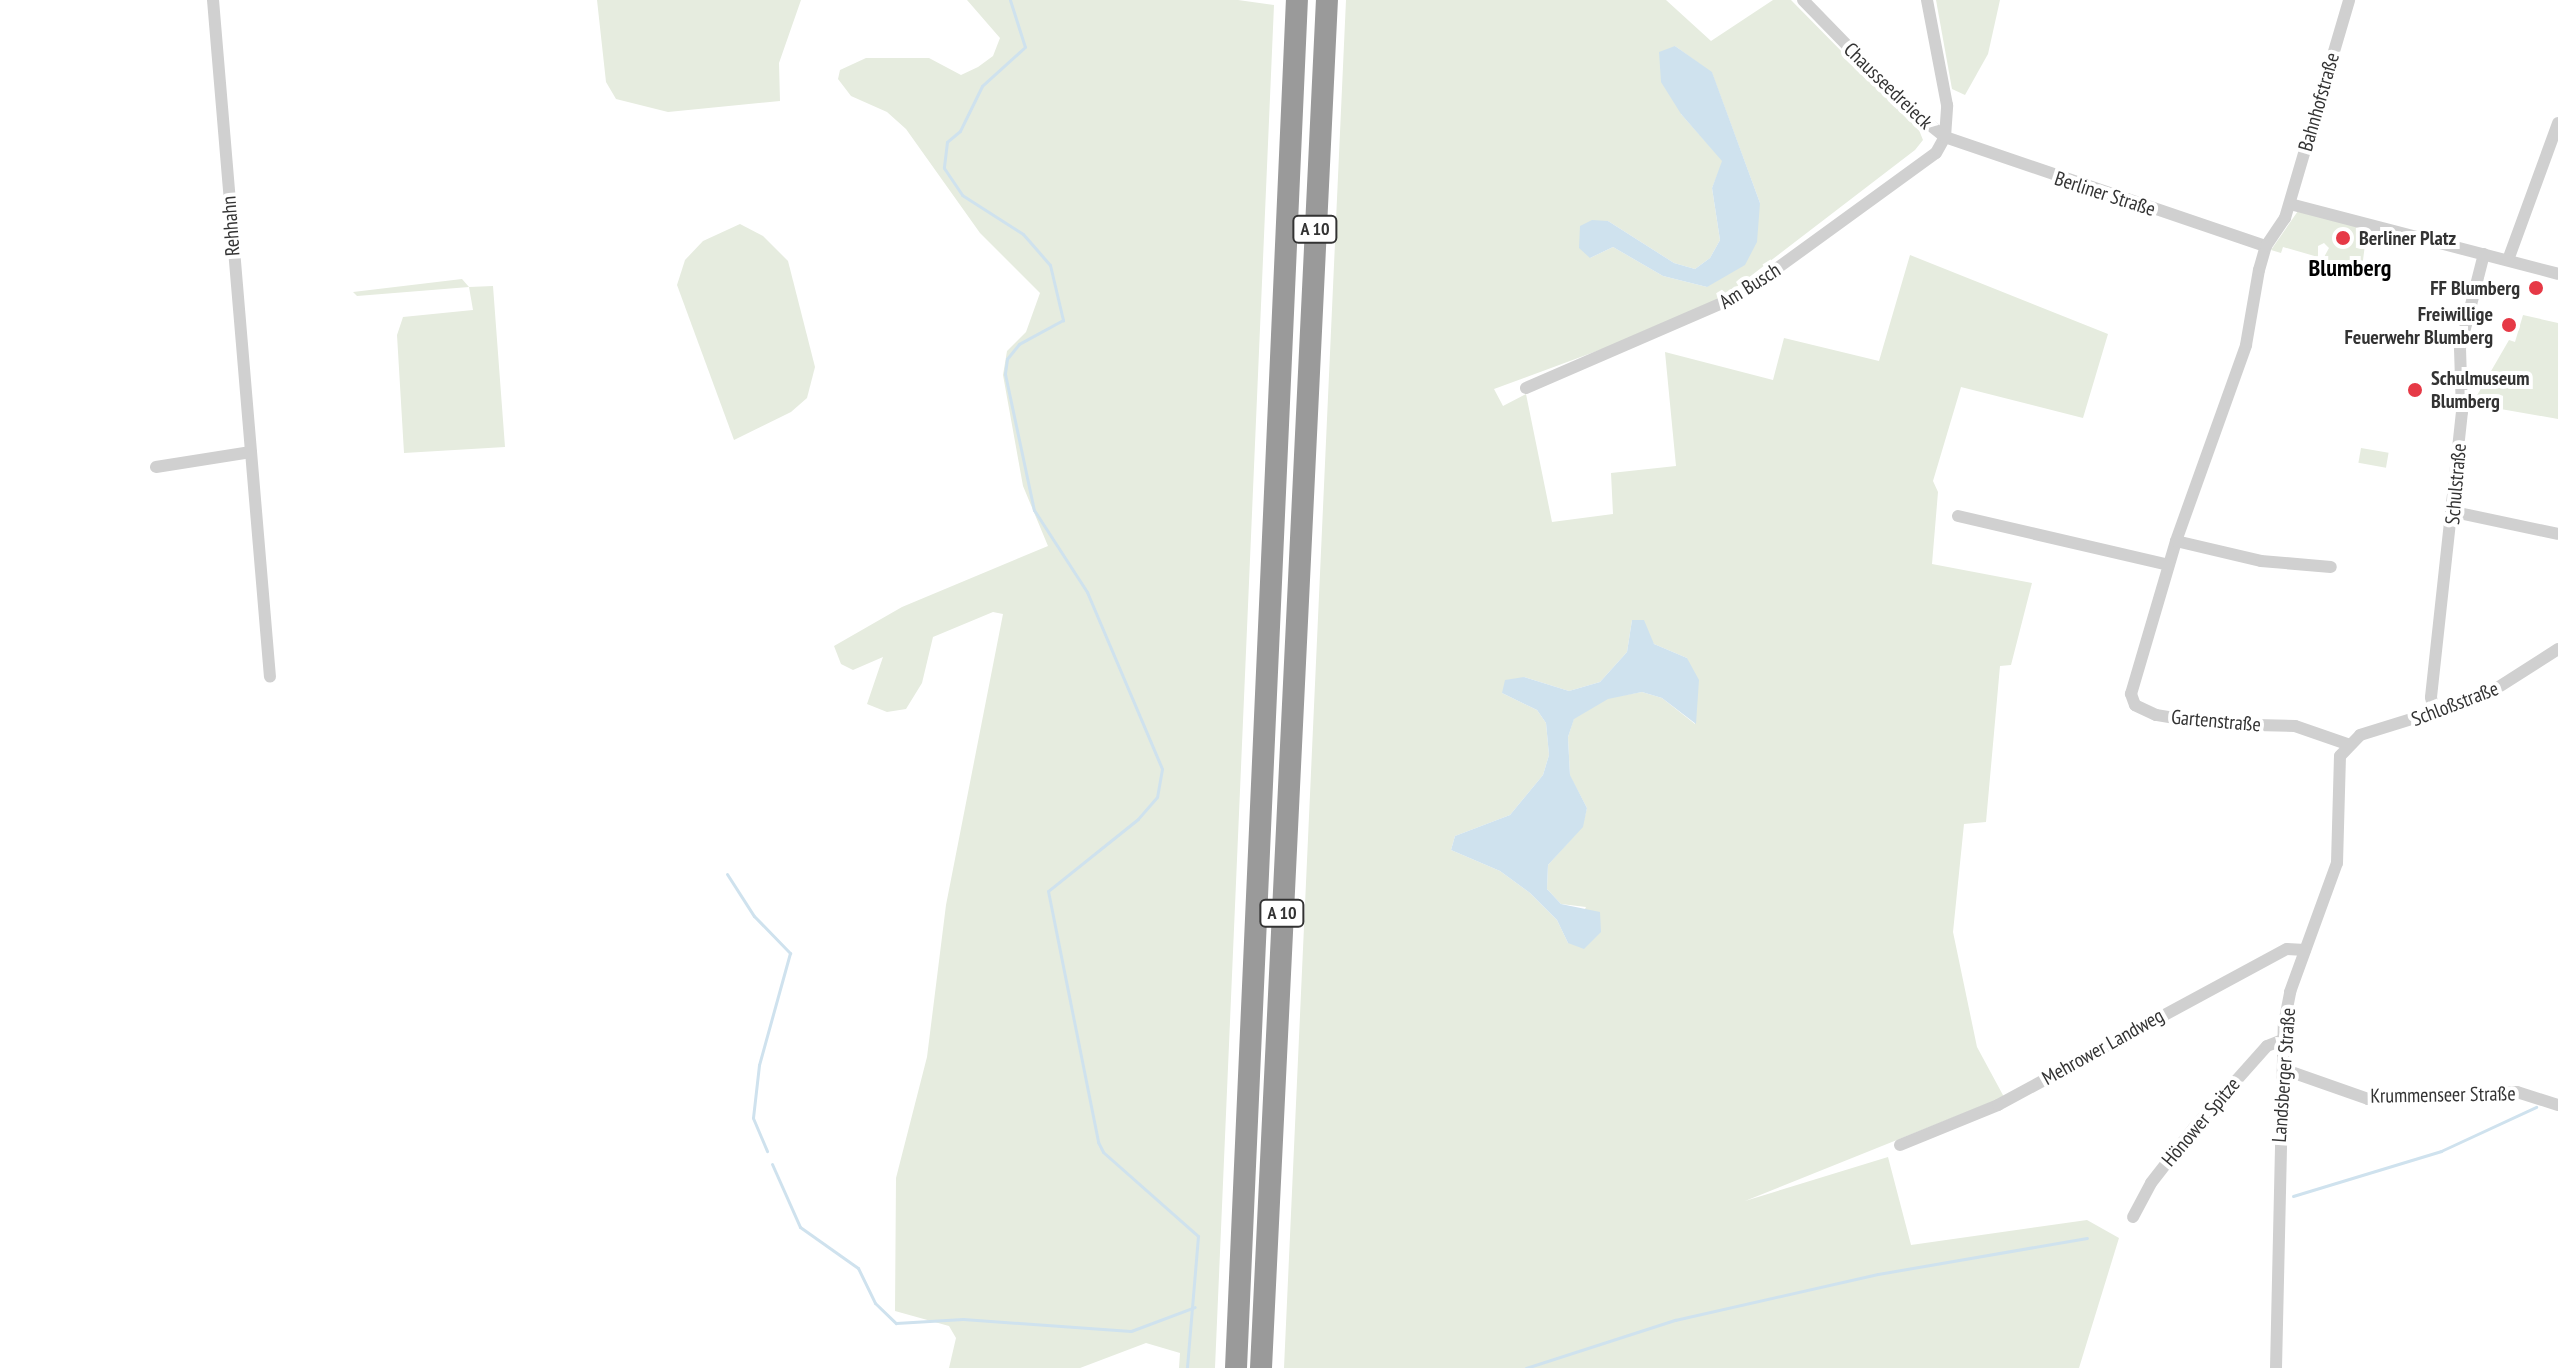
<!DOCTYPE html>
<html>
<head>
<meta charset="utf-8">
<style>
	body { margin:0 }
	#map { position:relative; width:2558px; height:1368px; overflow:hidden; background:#fff; font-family:"PT Sans Narrow",sans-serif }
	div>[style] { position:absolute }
	.green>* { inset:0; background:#e6ecdf; transform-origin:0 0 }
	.water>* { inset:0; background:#cfe2ee }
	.stream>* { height:3px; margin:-1.5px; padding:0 1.5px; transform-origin:1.5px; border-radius:1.5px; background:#cfe2ee }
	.street>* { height:12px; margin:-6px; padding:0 6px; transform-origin:6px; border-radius:6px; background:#d0d0d0 }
	.highway>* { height:22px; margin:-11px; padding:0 11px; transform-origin:11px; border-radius:11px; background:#9a9a9a }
	.dots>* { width:22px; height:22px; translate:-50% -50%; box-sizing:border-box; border:4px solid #fff; border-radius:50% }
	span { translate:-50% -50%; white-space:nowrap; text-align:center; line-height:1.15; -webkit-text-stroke:8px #fff; paint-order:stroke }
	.shield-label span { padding:2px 6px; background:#fff; border:2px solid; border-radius:6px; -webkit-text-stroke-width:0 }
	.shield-label { font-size:18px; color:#333; font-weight:700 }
	.street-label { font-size:20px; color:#333 }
	.poi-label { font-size:20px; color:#333; font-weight:700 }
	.left { translate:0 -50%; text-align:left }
	.right { translate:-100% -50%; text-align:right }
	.quarter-label { font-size:24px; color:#000; font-weight:700 }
</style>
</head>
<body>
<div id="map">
	<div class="green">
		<i style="clip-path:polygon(597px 0,801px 0,779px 63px,780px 101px,668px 112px,616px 99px,606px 82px)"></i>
		<i style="clip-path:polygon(967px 0,1238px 0,1274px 5px,1215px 1368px,1179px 1368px,1180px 1353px,1146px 1343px,1080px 1368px,949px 1368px,956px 1338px,949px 1326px,895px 1311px,896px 1178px,927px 1057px,946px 905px,1003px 614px,993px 612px,933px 637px,922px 683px,906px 709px,887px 712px,867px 704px,883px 657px,853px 670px,841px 664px,834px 646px,902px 607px,1048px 546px,1023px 486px,1003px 375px,1007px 351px,1026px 332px,1040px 293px,980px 233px,906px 129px,887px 112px,851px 96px,838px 79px,840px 70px,866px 58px,929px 58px,961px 75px,978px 67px,993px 56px,1000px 38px)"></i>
		<i style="clip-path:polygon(evenodd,1346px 0,1666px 0,1711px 41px,1773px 0,1791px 0,1919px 130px,1923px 140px,1915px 150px,1705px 311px,1494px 389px,1503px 406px,1526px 394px,1552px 522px,1613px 514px,1611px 473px,1676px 466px,1665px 352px,1773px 380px,1784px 338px,1879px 361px,1910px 255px,2108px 334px,2083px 418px,1961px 387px,1933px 481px,1938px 492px,1932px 564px,2032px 583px,2011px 665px,2000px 666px,1986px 822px,1964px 824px,1953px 932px,1977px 1047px,2004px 1097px,1745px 1201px,1888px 1157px,1911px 1245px,2087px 1220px,2119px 1238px,2079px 1368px,1284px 1368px,1346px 0,1675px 46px,1712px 73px,1760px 203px,1707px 287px,1663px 276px,1613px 247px,1590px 258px,1608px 221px,1674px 263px,1695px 269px,1710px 258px,1720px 240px,1712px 188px,1723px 161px,1681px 114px,1675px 46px,1346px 0,1632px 620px,1654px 644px,1687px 658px,1695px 724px,1662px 698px,1642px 692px,1608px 698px,1574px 718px,1568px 737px,1570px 776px,1587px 808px,1582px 827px,1548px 865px,1547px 889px,1561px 904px,1586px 907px,1568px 943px,1557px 920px,1530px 893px,1500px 871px,1451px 850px,1455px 836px,1510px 815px,1543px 775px,1549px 755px,1546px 723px,1537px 710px,1502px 693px,1524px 677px,1569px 691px,1600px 682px,1627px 652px,1632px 620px)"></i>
		<i style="clip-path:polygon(1936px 0,2000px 0,1988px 54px,1965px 95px,1952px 89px)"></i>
		<i style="clip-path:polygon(2298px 211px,2367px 229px,2362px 268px,2323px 259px,2329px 248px,2324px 243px,2318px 246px,2318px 257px,2283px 247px,2281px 253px,2271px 250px)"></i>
		<i style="clip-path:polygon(740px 224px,763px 236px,788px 261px,815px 367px,807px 398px,791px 412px,734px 440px,677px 285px,685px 260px,703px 241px)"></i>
		<i style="clip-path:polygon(462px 279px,469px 287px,493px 286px,505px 447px,404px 453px,397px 335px,403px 317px,473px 310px,469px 287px,357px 296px,353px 292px)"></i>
		<i style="clip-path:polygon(2523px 315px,2558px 323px,2558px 419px,2472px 404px,2509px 340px,2515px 342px)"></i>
		<i style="left:2361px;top:448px;width:28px;height:15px;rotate:10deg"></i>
	</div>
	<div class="water">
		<i style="clip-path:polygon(1675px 46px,1712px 72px,1760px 203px,1757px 242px,1745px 265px,1707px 287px,1663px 276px,1613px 247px,1590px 258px,1579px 248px,1580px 226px,1592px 220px,1608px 221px,1674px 263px,1695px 269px,1710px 258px,1720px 240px,1712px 188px,1722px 161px,1681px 114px,1661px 82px,1659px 52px)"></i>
		<i style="clip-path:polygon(1632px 620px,1644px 620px,1654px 644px,1687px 658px,1699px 680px,1696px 724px,1662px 698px,1642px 692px,1608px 699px,1574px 719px,1568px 737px,1570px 775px,1587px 808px,1583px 827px,1548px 865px,1547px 889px,1561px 904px,1600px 912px,1601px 932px,1584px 949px,1568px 943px,1557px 920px,1530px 893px,1500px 871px,1451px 850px,1455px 836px,1510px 815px,1543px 775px,1549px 755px,1546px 723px,1537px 710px,1502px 693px,1505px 680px,1524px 677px,1569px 691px,1600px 682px,1627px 652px)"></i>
	</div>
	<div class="stream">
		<i style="left:1010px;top:0;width:49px;rotate:72.3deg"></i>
		<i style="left:1025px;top:47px;width:58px;rotate:137.8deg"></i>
		<i style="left:982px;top:86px;width:50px;rotate:116.1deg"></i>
		<i style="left:960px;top:131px;width:17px;rotate:140deg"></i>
		<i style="left:947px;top:142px;width:26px;rotate:97deg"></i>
		<i style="left:944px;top:168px;width:32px;rotate:56deg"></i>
		<i style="left:962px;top:195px;width:72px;rotate:32.6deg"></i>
		<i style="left:1023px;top:234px;width:41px;rotate:48.9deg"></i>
		<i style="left:1050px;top:265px;width:57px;rotate:76.7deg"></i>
		<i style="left:1063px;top:320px;width:50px;rotate:151.4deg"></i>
		<i style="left:1019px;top:344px;width:19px;rotate:129deg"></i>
		<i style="left:1007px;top:359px;width:15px;rotate:98deg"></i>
		<i style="left:1005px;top:374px;width:139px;rotate:78deg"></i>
		<i style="left:1034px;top:510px;width:98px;rotate:57.1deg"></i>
		<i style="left:1087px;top:592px;width:192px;rotate:67deg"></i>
		<i style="left:1162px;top:769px;width:28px;rotate:100deg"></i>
		<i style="left:1157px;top:797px;width:29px;rotate:131deg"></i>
		<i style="left:1138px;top:819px;width:115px;rotate:141.3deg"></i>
		<i style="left:1048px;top:891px;width:256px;rotate:78.7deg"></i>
		<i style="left:1098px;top:1142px;width:11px;rotate:63deg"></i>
		<i style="left:1103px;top:1152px;width:127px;rotate:41.5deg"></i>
		<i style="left:1198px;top:1236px;width:132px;rotate:94.8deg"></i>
		<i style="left:727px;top:874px;width:50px;rotate:57.3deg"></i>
		<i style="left:754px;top:916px;width:52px;rotate:45.8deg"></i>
		<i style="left:790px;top:953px;width:116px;rotate:105.5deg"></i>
		<i style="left:759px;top:1065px;width:53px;rotate:96.5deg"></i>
		<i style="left:753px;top:1118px;width:36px;rotate:67deg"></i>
		<i style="left:772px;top:1164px;width:69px;rotate:66deg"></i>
		<i style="left:800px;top:1227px;width:71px;rotate:35.3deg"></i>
		<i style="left:858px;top:1268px;width:39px;rotate:64deg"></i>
		<i style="left:875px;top:1303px;width:29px;rotate:44deg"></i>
		<i style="left:896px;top:1323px;width:67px;rotate:-3.4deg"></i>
		<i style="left:963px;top:1319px;width:168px;rotate:4.1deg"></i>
		<i style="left:1131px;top:1331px;width:68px;rotate:-20.6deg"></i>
		<i style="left:2293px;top:1196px;width:155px;rotate:-16.9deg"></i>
		<i style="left:2441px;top:1151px;width:105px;rotate:-24.9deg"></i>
		<i style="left:1526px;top:1368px;width:157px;rotate:-17.9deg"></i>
		<i style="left:1675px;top:1320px;width:208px;rotate:-12.8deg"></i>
		<i style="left:1878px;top:1274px;width:212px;rotate:-9.8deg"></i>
	</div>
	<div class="street">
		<i style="left:213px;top:0;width:679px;rotate:85.19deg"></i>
		<i style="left:1803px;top:0;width:146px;rotate:45.8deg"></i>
		<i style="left:1905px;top:105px;width:51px;rotate:38.7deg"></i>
		<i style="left:1945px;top:137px;width:339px;rotate:18.8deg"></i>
		<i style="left:2290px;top:204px;width:277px;rotate:14.6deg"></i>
		<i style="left:2508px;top:260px;width:146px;rotate:-69.9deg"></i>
		<i style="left:1526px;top:388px;width:232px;rotate:-23.4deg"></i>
		<i style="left:1739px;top:296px;width:243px;rotate:-36deg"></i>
		<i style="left:1936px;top:153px;width:18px;rotate:-61deg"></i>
		<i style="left:1945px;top:137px;width:32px;rotate:-86deg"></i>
		<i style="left:1947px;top:105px;width:107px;rotate:-100.8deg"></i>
		<i style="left:156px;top:467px;width:96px;rotate:-9deg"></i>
		<i style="left:2454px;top:512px;width:106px;rotate:11.9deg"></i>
		<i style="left:1958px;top:516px;width:216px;rotate:13.1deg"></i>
		<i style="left:2176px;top:541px;width:87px;rotate:13.2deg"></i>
		<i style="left:2261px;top:561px;width:70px;rotate:4.9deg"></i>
		<i style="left:2435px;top:715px;width:18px;rotate:-103deg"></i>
		<i style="left:2431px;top:697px;width:287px;rotate:-83.8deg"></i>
		<i style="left:2462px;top:412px;width:64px;rotate:-91.8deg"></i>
		<i style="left:2460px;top:348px;width:97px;rotate:-75.7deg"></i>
		<i style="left:2347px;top:744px;width:55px;rotate:-160.9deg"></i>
		<i style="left:2295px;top:726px;width:84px;rotate:-178.6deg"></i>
		<i style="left:2211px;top:724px;width:56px;rotate:-170.7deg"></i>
		<i style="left:2156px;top:715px;width:23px;rotate:-155deg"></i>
		<i style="left:2135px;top:705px;width:12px;rotate:-110deg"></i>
		<i style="left:2131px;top:694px;width:159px;rotate:-73.6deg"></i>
		<i style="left:2176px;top:541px;width:208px;rotate:-70.3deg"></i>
		<i style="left:2246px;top:345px;width:76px;rotate:-80.2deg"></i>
		<i style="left:2259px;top:270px;width:25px;rotate:-74deg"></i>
		<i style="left:2266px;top:246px;width:34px;rotate:-56deg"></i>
		<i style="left:2285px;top:218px;width:227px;rotate:-73.6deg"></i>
		<i style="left:2283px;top:1069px;width:90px;rotate:19.4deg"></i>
		<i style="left:2368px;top:1099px;width:149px;rotate:-2.7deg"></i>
		<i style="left:2517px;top:1092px;width:43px;rotate:17.6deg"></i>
		<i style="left:1900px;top:1145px;width:106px;rotate:-22.2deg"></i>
		<i style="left:1998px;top:1105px;width:328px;rotate:-28.4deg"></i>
		<i style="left:2287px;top:949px;width:18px;rotate:3deg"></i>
		<i style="left:2133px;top:1217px;width:38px;rotate:-62deg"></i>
		<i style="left:2151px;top:1183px;width:68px;rotate:-52.1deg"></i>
		<i style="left:2193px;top:1129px;width:111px;rotate:-48.3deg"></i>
		<i style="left:2267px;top:1046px;width:17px;rotate:-21deg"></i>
		<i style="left:2276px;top:1368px;width:344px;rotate:-88.7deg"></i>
		<i style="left:2284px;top:1024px;width:33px;rotate:-79deg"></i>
		<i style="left:2290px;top:992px;width:137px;rotate:-70deg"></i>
		<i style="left:2337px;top:863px;width:107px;rotate:-88.4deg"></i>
		<i style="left:2340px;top:756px;width:29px;rotate:-46deg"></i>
		<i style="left:2360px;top:735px;width:129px;rotate:-17.2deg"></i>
		<i style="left:2483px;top:697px;width:89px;rotate:-32.6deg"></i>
	</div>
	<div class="highway">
		<i style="left:1236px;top:1368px;width:1369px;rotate:-87.45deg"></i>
		<i style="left:1261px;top:1368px;width:1370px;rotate:-87.24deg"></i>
	</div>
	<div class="dots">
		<i style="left:2343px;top:238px;background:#e63946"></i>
		<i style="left:2536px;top:288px;background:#e63946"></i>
		<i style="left:2509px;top:325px;background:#e63946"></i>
		<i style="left:2415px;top:390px;background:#e63946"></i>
	</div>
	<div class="shield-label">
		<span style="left:1315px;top:229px">A 10</span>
		<span style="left:1282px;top:913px">A 10</span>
	</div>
	<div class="street-label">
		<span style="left:1888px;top:86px;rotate:44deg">Chausseedreieck</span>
		<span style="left:2319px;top:102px;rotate:-74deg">Bahnhofstraße</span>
		<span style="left:2105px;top:194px;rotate:18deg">Berliner Straße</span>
		<span style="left:231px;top:226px;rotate:-94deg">Rehhahn</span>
		<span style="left:1750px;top:286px;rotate:-32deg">Am Busch</span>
		<span style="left:2456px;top:484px;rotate:-85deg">Schulstraße</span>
		<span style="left:2455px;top:704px;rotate:-21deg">Schloßstraße</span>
		<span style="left:2216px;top:721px;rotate:5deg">Gartenstraße</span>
		<span style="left:2103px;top:1047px;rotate:-29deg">Mehrower Landweg</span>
		<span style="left:2284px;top:1075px;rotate:-86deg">Landsberger Straße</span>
		<span style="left:2443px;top:1095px;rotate:-1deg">Krummenseer Straße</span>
		<span style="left:2201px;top:1122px;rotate:-50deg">Hönower Spitze</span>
	</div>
	<div class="poi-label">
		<span class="left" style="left:2359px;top:238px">Berliner Platz</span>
		<span class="right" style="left:2520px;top:288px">FF Blumberg</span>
		<span class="right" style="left:2493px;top:326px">Freiwillige<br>Feuerwehr Blumberg</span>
		<span class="left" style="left:2431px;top:390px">Schulmuseum<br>Blumberg</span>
	</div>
	<div class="quarter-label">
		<span style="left:2350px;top:268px">Blumberg</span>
	</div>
</div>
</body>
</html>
